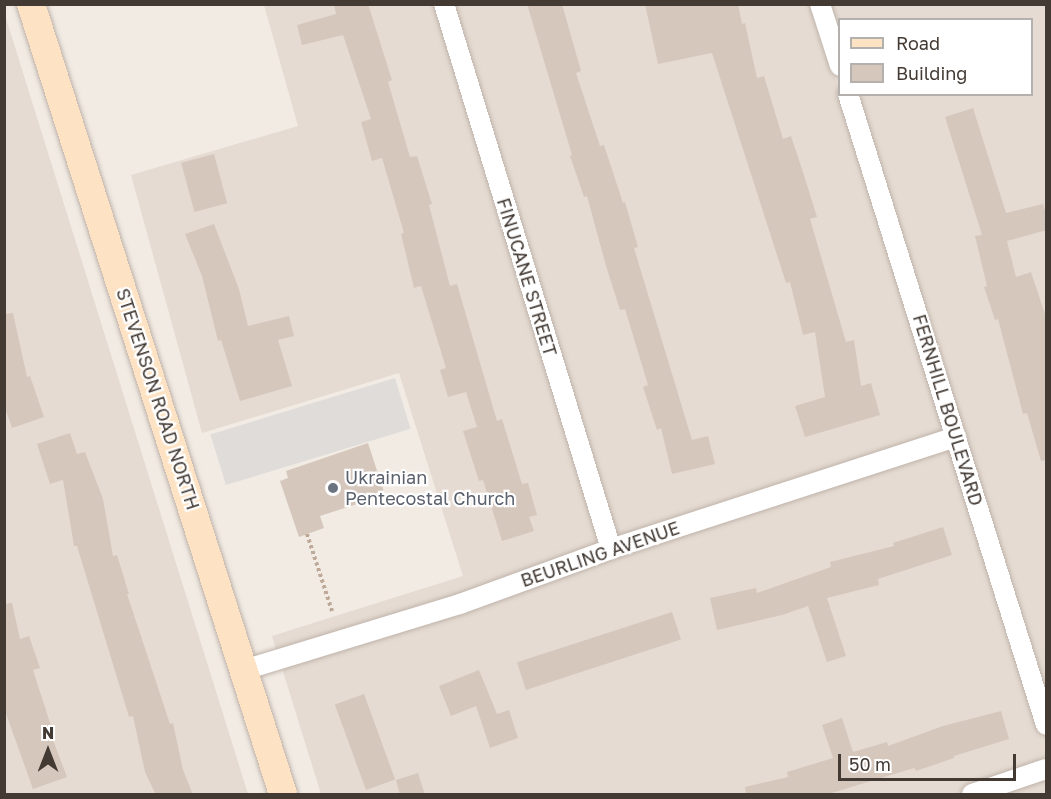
<!DOCTYPE html>
<html>
<head>
<meta charset="utf-8">
<style>
	body { margin:0 }
	#map { position:relative; width:1051px; height:799px; overflow:hidden; background:#f1ebe4; font-family:"Golos Text",sans-serif }
	div>[style] { position:absolute }
	.residential>* { inset:0; background:#e5dbd2 }
	.parking>* { inset:0; background:#dfdcd9; transform-origin:0 0 }
	.building>* { inset:0; background:#d6c7bd; transform-origin:0 0 }
	.path>* { height:4px; margin-top:-2px; transform-origin:0; background:repeating-linear-gradient(90deg,#bea999 0 3px,transparent 0 6px) }
	.roads { filter:drop-shadow(0 0 2px #bfb3aa) drop-shadow(0 0 2px #bfb3aa) }
	.minor>* { height:20px; margin:-10px; padding:0 10px; transform-origin:10px; border-radius:10px; background:#fff }
	.secondary>* { height:28px; margin:-14px; padding:0 14px; transform-origin:14px; border-radius:14px; background:#fde3c3 }
	.dots>* { width:16px; height:16px; translate:-50% -50%; box-sizing:border-box; border:3px solid #fff; border-radius:50% }
	span { translate:-50% -50%; white-space:nowrap; text-align:center; line-height:1.15; -webkit-text-stroke:4.5px #fff; paint-order:stroke }
	.street-label { font-size:18px; color:#433a34 }
	.worship-label { font-size:18px; color:#5b616d }
	.left { translate:0 -50%; text-align:left }
	.frame { position:absolute; inset:0; border:6px solid #433a34; pointer-events:none }
	.legend { position:absolute; left:838px; top:18px; width:195px; height:78px; box-sizing:border-box; background:#fff; border:2px solid #b4b0ae; margin:0; padding:8px 10px; list-style:none; font-size:18px; color:#433a34 }
	.legend li { display:flex; align-items:center; gap:12px; height:30px }
	.legend b { width:30px; border:2px solid #b4b0ae }
	.north { position:absolute; left:18px; top:721px; width:60px; height:60px; -webkit-text-stroke:4px #fff; paint-order:stroke; rotate:0deg; font-size:16px; font-weight:700; line-height:24px; text-align:center; color:#433a34 }
	.north::after { content:''; display:block; margin:auto; width:21px; height:27px; background:#433a34; clip-path:polygon(50% 0,100% 100%,50% 72%,0 100%) }
	.scale { position:absolute; left:838px; top:754px; width:178px; height:27px; box-sizing:border-box; border:3px solid #433a34; border-top:0; padding-left:8px; font-size:18px; line-height:21px; white-space:nowrap; color:#433a34; -webkit-text-stroke:4px #fff; paint-order:stroke }
</style>
</head>
<body>
<div id="map">
	<div class="residential">
		<i style="clip-path:polygon(evenodd,264px 5px,1046px 5px,1046px 794px,321px 794px,272px 636px,463px 576px,399px 373px,202px 433px,131px 175px,298px 126px,264px 5px,840px 20px,1032px 20px,1032px 94px,840px 94px,840px 20px)"></i>
		<i style="clip-path:polygon(5px 15px,248px 794px,5px 794px)"></i>
	</div>
	<div class="parking">
		<i style="left:395px;top:378px;width:53px;height:193px;rotate:73deg"></i>
	</div>
	<div class="building">
		<i style="clip-path:polygon(334px 4px,368px 4px,392px 80px,388px 82px,410px 157px,417px 156px,432px 204px,429px 205px,450px 286px,457px 284px,497px 421px,502px 419px,522px 484px,528px 483px,537px 515px,529px 517px,534px 531px,502px 541px,483px 480px,479px 481px,463px 431px,477px 427px,466px 392px,448px 397px,440px 370px,446px 368px,421px 286px,414px 288px,401px 234px,404px 233px,382px 158px,372px 161px,361px 122px,371px 119px,343px 35px,302px 45px,297px 25px,336px 14px)"></i>
		<i style="clip-path:polygon(527px 4px,562px 4px,581px 71px,576px 73px,600px 146px,604px 145px,623px 203px,625px 202px,638px 247px,634px 248px,692px 440px,708px 436px,715px 464px,672px 474px,661px 428px,657px 430px,643px 387px,648px 385px,625px 309px,620px 310px,606px 266px,587px 196px,584px 197px,570px 156px,572px 155px)"></i>
		<i style="clip-path:polygon(645px 4px,738px 4px,742px 24px,745px 23px,757px 78px,764px 76px,783px 139px,791px 136px,803px 172px,817px 217px,810px 219px,846px 342px,854px 340px,861px 386px,871px 383px,880px 415px,805px 437px,795px 406px,825px 397px,815px 332px,803px 335px,790px 282px,786px 283px,712px 53px,658px 64px)"></i>
		<i style="clip-path:polygon(973px 108px,1006px 213px,1043px 204px,1047px 218px,1047px 230px,1007px 241px,1016px 277px,1031px 272px,1047px 320px,1047px 460px,1041px 461px,1027px 413px,1023px 414px,998px 319px,995px 320px,984px 287px,987px 286px,975px 236px,982px 235px,945px 117px)"></i>
		<i style="left:214px;top:154px;width:51px;height:34px;rotate:75deg"></i>
		<i style="clip-path:polygon(214px 224px,239px 289px,248px 326px,289px 316px,294px 336px,278px 340px,292px 386px,240px 401px,221px 340px,218px 341px,202px 276px,185px 234px)"></i>
		<i style="clip-path:polygon(13px 313px,27px 377px,30px 376px,44px 417px,12px 428px,4px 405px,4px 314px)"></i>
		<i style="clip-path:polygon(70px 433px,77px 454px,85px 452px,103px 499px,113px 556px,117px 555px,129px 594px,127px 594px,170px 724px,173px 723px,183px 770px,193px 795px,156px 795px,145px 772px,133px 716px,129px 717px,77px 546px,74px 546px,63px 480px,50px 484px,37px 444px)"></i>
		<i style="clip-path:polygon(368px 443px,385px 495px,320px 516px,324px 528px,299px 537px,280px 481px,288px 478px,286px 471px)"></i>
		<i style="clip-path:polygon(943px 527px,952px 555px,878px 579px,879px 585px,827px 598px,846px 656px,827px 662px,808px 606px,782px 615px,717px 630px,710px 598px,756px 588px,757px 593px,831px 567px,830px 562px,894px 546px,893px 543px)"></i>
		<i style="clip-path:polygon(12px 603px,20px 639px,29px 636px,40px 668px,33px 670px,51px 726px,48px 727px,67px 777px,33px 789px,4px 708px,4px 604px)"></i>
		<i style="left:672px;top:612px;width:29px;height:163px;rotate:72deg"></i>
		<i style="clip-path:polygon(479px 670px,497px 714px,509px 710px,518px 738px,490px 748px,476px 706px,451px 716px,439px 686px)"></i>
		<i style="left:364px;top:694px;width:91px;height:31px;rotate:70deg"></i>
		<i style="clip-path:polygon(1001px 711px,1009px 739px,954px 756px,954px 758px,916px 771px,914px 768px,825px 795px,746px 795px,745px 787px,788px 777px,787px 772px,833px 758px,822px 725px,842px 718px,853px 752px,887px 742px,888px 746px,943px 726px)"></i>
		<i style="clip-path:polygon(418px 773px,425px 795px,400px 795px,396px 780px)"></i>
	</div>
	<div class="path">
		<i style="left:307px;top:534px;width:81px;rotate:72deg"></i>
	</div>
	<div class="roads">
		<div class="minor">
			<i style="left:444px;top:4px;width:570px;rotate:72.96deg"></i>
			<i style="left:820px;top:4px;width:65px;rotate:72.1deg"></i>
			<i style="left:848px;top:94px;width:661px;rotate:72.58deg"></i>
			<i style="left:244px;top:670px;width:226px;rotate:-17deg"></i>
			<i style="left:460px;top:604px;width:161px;rotate:-20deg"></i>
			<i style="left:611px;top:549px;width:363px;rotate:-18deg"></i>
			<i style="left:972px;top:794px;width:78px;rotate:-18.7deg"></i>
		</div>
		<div class="secondary">
			<i style="left:31px;top:4px;width:829px;rotate:72.31deg"></i>
		</div>
	</div>
	<div class="dots">
		<i style="left:333px;top:488px;background:#6b7280"></i>
	</div>
	<div class="street-label">
		<span style="left:527px;top:277px;rotate:73deg">FINUCANE STREET</span>
		<span style="left:158px;top:399px;rotate:72deg">STEVENSON ROAD NORTH</span>
		<span style="left:948px;top:410px;rotate:73deg">FERNHILL BOULEVARD</span>
		<span style="left:600px;top:554px;rotate:-19deg">BEURLING AVENUE</span>
	</div>
	<div class="worship-label">
		<span class="left" style="left:345px;top:488px">Ukrainian<br>Pentecostal Church</span>
	</div>
	<div class="frame"></div>
	<ul class="legend">
	<li><b style="height:8px;background:#fde3c3"></b>Road</li>
	<li><b style="height:16px;background:#d6c7bd"></b>Building</li>
	</ul>
	<div class="north">N</div>
	<div class="scale">50 m</div>
</div>
</body>
</html>
